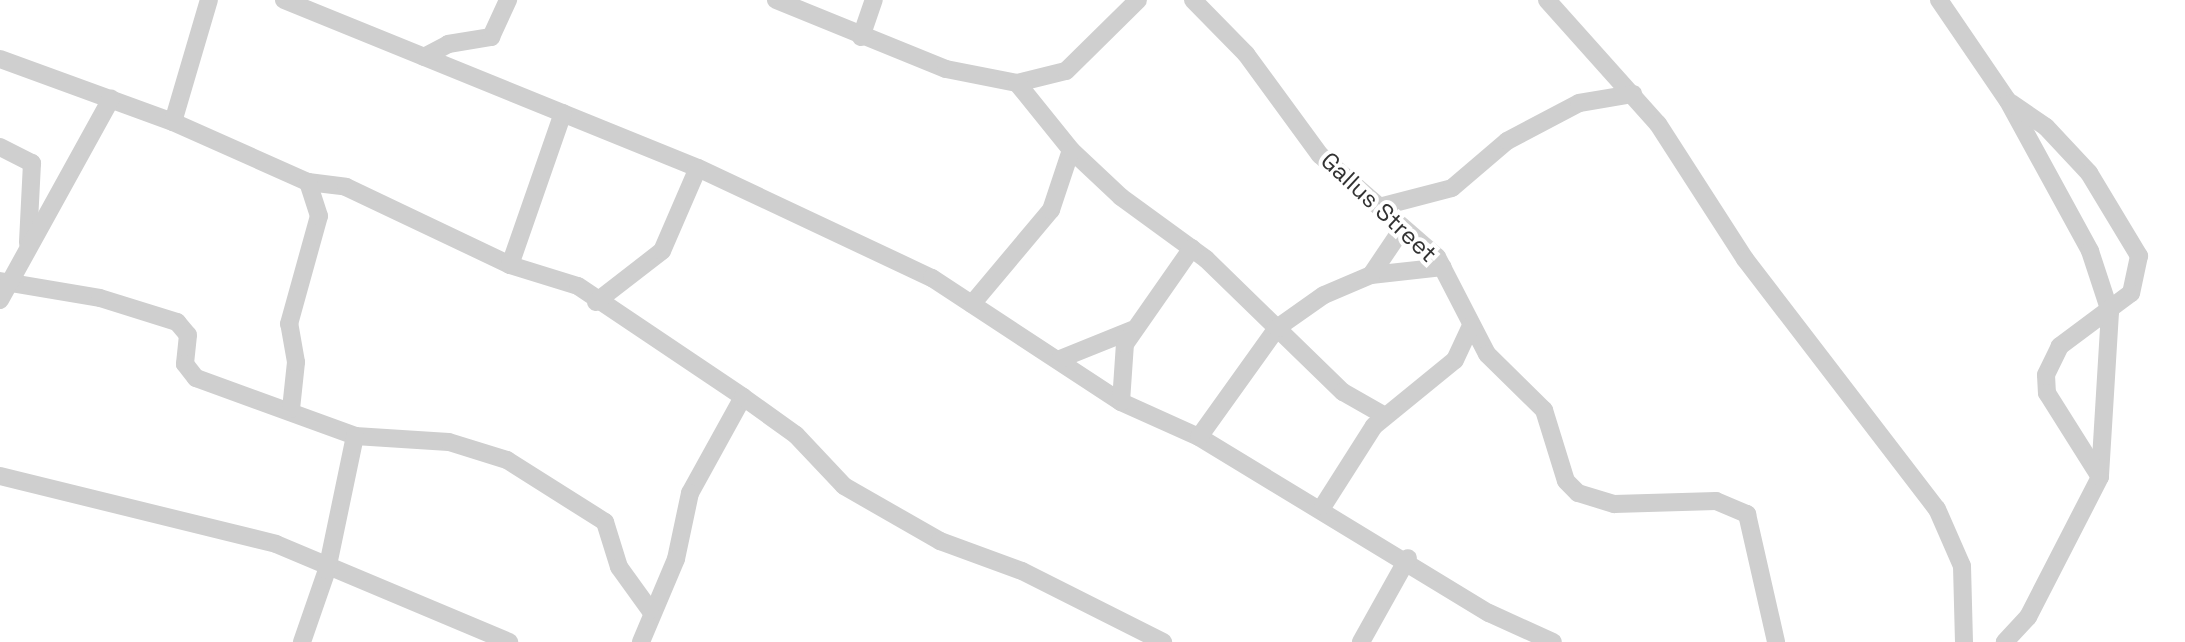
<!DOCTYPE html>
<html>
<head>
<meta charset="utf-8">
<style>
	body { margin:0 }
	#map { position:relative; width:2185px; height:642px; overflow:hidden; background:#fff; font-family:"Space Grotesk",sans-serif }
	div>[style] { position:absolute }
	.street>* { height:18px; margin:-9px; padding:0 9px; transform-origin:9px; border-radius:9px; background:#cfcfcf }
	span { translate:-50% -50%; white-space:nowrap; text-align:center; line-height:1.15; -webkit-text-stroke:8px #fff; paint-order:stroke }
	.street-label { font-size:24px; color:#323232 }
</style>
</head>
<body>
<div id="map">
	<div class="street">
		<i style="left:284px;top:0;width:447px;rotate:22.1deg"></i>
		<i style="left:698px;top:168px;width:259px;rotate:25.2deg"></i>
		<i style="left:932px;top:278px;width:226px;rotate:33.3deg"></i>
		<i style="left:1121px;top:402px;width:85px;rotate:24.2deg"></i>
		<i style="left:1199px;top:437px;width:339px;rotate:31.3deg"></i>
		<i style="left:1489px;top:613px;width:70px;rotate:24.4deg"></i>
		<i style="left:776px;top:0;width:183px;rotate:22.1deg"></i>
		<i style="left:946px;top:69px;width:72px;rotate:11.2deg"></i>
		<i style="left:1017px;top:83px;width:50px;rotate:-13.8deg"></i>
		<i style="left:1066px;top:71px;width:101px;rotate:-44.6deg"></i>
		<i style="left:1193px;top:0;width:76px;rotate:45.5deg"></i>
		<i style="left:1246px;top:54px;width:125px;rotate:53.8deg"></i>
		<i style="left:1320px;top:155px;width:155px;rotate:41.1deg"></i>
		<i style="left:1437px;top:257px;width:109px;rotate:62.7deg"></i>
		<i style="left:1487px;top:354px;width:80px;rotate:44.5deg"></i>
		<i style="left:1544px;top:410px;width:74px;rotate:72.8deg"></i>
		<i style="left:1566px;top:481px;width:17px;rotate:45deg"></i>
		<i style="left:1578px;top:493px;width:38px;rotate:17deg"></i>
		<i style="left:1614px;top:504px;width:102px;rotate:-1.7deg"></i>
		<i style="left:1716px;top:501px;width:34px;rotate:23deg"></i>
		<i style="left:1747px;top:514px;width:131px;rotate:77.2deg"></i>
		<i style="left:1547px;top:0;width:166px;rotate:48.2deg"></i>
		<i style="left:1658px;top:124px;width:161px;rotate:57.2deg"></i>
		<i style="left:1745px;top:259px;width:315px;rotate:52.5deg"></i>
		<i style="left:1937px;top:509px;width:62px;rotate:66.3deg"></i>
		<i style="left:1962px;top:566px;width:76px;rotate:88.5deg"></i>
		<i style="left:1939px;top:0;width:122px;rotate:55.7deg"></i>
		<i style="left:2008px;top:101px;width:171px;rotate:61.3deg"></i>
		<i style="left:2090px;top:251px;width:64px;rotate:71.8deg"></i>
		<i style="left:2110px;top:312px;width:165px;rotate:93.5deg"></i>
		<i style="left:2100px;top:477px;width:157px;rotate:117.2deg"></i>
		<i style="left:2028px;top:617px;width:34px;rotate:133deg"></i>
		<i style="left:861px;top:37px;width:39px;rotate:-71deg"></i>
		<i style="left:424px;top:57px;width:27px;rotate:-28deg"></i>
		<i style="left:448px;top:44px;width:44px;rotate:-9.2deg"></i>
		<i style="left:491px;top:37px;width:41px;rotate:-65.3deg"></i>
		<i style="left:0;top:59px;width:184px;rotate:20deg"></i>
		<i style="left:173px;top:122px;width:148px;rotate:24deg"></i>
		<i style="left:308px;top:182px;width:38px;rotate:7deg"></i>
		<i style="left:346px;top:187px;width:182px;rotate:25.4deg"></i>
		<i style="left:510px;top:265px;width:71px;rotate:17.2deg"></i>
		<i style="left:578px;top:286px;width:199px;rotate:33.9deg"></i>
		<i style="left:743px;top:397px;width:110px;rotate:118.9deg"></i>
		<i style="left:690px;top:493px;width:67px;rotate:102deg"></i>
		<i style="left:676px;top:559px;width:90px;rotate:112.9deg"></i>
		<i style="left:1017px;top:83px;width:86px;rotate:51.1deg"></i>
		<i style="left:1071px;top:150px;width:69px;rotate:43.2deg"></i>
		<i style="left:1121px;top:197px;width:105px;rotate:36.1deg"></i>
		<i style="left:1206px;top:259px;width:191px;rotate:44.2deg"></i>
		<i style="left:1343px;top:392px;width:48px;rotate:29.7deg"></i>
		<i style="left:2011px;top:103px;width:42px;rotate:34.4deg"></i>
		<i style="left:2046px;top:127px;width:63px;rotate:46.9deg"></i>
		<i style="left:2089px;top:173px;width:97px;rotate:58.9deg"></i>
		<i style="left:2139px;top:256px;width:38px;rotate:102deg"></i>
		<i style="left:2131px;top:293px;width:89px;rotate:143.3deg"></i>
		<i style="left:2060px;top:346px;width:32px;rotate:116deg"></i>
		<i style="left:2046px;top:375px;width:18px;rotate:87deg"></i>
		<i style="left:2047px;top:393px;width:99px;rotate:57.8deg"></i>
		<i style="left:173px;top:122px;width:127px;rotate:-73.6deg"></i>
		<i style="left:0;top:147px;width:36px;rotate:27deg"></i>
		<i style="left:32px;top:163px;width:80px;rotate:92.9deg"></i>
		<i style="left:1383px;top:206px;width:71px;rotate:-14.6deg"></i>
		<i style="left:1452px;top:188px;width:72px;rotate:-40.5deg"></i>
		<i style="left:1507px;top:141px;width:81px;rotate:-27.8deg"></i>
		<i style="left:1579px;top:103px;width:55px;rotate:-9.5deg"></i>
		<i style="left:510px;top:265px;width:161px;rotate:-70.8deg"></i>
		<i style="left:1371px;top:275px;width:72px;rotate:-6.3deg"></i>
		<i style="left:0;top:281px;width:101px;rotate:9.6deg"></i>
		<i style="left:100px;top:298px;width:81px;rotate:17.3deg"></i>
		<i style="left:177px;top:322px;width:17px;rotate:50deg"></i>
		<i style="left:188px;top:335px;width:29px;rotate:96deg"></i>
		<i style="left:185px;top:364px;width:18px;rotate:52deg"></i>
		<i style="left:196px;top:378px;width:169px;rotate:20deg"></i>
		<i style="left:355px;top:436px;width:94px;rotate:3.7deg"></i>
		<i style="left:449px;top:442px;width:61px;rotate:17.2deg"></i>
		<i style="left:507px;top:460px;width:116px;rotate:32.3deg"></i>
		<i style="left:605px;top:522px;width:47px;rotate:72.7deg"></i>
		<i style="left:619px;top:567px;width:53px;rotate:54.2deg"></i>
		<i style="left:0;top:300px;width:230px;rotate:-61.1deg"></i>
		<i style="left:596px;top:302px;width:83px;rotate:-37.7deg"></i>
		<i style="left:662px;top:251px;width:90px;rotate:-66.6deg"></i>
		<i style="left:972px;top:304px;width:123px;rotate:-50deg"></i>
		<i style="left:1051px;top:210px;width:63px;rotate:-71.6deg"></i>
		<i style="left:1060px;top:359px;width:78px;rotate:-21.9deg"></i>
		<i style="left:743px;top:397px;width:65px;rotate:35.6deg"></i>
		<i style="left:796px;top:435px;width:70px;rotate:46.7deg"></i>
		<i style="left:844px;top:486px;width:111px;rotate:29.8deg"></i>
		<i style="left:940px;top:541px;width:87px;rotate:20.1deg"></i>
		<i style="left:1022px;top:571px;width:158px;rotate:26.7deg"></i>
		<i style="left:1121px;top:402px;width:58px;rotate:-86.1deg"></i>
		<i style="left:1125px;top:344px;width:117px;rotate:-55.1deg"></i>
		<i style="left:291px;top:409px;width:47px;rotate:-83.9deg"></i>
		<i style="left:296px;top:362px;width:39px;rotate:-100deg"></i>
		<i style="left:289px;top:324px;width:112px;rotate:-74.5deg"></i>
		<i style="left:319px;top:216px;width:36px;rotate:-108deg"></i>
		<i style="left:1199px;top:437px;width:134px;rotate:-54.4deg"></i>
		<i style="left:1277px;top:328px;width:57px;rotate:-35.1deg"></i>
		<i style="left:1324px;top:295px;width:51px;rotate:-23.1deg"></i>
		<i style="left:1371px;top:275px;width:55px;rotate:-56deg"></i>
		<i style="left:0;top:476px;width:284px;rotate:13.8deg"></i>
		<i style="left:276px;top:544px;width:253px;rotate:22.8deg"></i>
		<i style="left:1323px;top:506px;width:95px;rotate:-57.5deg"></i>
		<i style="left:1374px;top:426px;width:104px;rotate:-39.2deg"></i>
		<i style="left:1455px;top:360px;width:38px;rotate:-65deg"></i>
		<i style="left:302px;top:642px;width:76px;rotate:-70.9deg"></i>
		<i style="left:327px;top:570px;width:137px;rotate:-78.2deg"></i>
		<i style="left:1361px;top:642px;width:96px;rotate:-60.8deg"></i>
	</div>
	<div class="street-label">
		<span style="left:1379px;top:207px;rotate:43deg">Gallus Street</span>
	</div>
</div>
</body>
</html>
